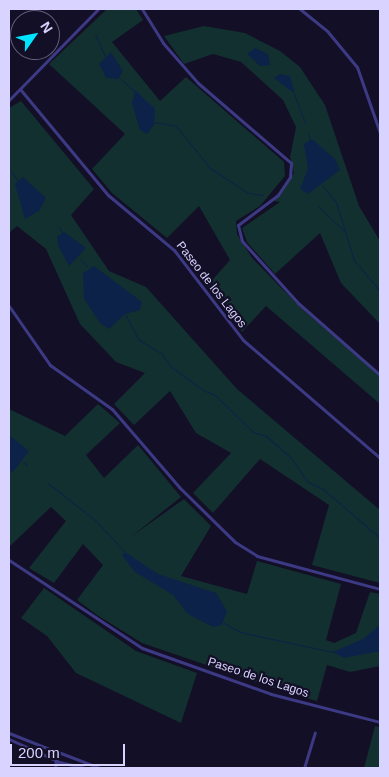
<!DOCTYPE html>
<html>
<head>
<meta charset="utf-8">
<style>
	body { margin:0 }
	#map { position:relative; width:389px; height:777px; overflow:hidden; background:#130f26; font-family:Arial,sans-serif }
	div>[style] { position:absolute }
	.green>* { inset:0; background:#12302f }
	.water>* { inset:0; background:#0c2248 }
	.stream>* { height:1px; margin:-0.5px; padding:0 0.5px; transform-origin:0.5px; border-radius:0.5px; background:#0c2248 }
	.street>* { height:3px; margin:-1.5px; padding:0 1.5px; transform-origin:1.5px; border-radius:1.5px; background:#3d3a85 }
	span { translate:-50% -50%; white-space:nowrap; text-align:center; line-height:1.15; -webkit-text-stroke:4.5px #130f26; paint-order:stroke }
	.street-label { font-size:12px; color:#d9d4ff }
	.frame { position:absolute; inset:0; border:10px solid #d9d4ff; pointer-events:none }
	.north { position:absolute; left:10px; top:10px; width:50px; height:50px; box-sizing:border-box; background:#130f26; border:1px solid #625e7d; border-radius:50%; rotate:57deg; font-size:14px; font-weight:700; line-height:20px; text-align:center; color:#d9d4ff }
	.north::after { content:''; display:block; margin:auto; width:18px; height:22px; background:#00e5ff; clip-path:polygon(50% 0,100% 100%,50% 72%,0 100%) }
	.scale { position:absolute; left:10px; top:744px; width:115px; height:22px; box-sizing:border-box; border:2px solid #d9d4ff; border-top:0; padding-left:6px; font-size:15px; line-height:18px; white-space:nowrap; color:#d9d4ff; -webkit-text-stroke:4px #130f26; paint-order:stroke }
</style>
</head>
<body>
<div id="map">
	<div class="green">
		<i style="clip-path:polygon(107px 9px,136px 9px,143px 20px,112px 42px,160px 101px,186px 77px,284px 162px,285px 176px,260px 206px,236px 221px,237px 234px,252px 258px,303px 310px,380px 376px,380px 404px,266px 306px,242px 332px,207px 286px,230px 260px,199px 206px,167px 238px,112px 193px,92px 169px,125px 134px,49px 64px)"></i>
		<i style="clip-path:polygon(204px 26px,245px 33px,280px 51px,300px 67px,325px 105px,359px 206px,380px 241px,380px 324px,341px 283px,320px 233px,275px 274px,247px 242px,242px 228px,280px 202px,274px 201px,294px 173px,290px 157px,296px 127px,283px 100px,241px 62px,213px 54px,184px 64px,164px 36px)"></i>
		<i style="clip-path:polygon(21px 101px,94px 189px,71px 215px,109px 271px,146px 287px,237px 389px,380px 510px,380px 583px,312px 565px,329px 505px,260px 459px,213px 513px,193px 493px,231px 453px,196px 433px,170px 391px,134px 425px,114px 404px,145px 373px,116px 362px,80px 324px,46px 249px,17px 226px,9px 233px,9px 108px)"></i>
		<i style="clip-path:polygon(98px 404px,120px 423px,86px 455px,104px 478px,138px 445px,181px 497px,132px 536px,184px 499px,211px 526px,181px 576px,247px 594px,257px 561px,341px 584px,326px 640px,334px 643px,356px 633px,370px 592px,380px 594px,380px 666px,350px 672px,327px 665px,317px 701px,291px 694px,142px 643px,97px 615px,77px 600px,103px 565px,83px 544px,54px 583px,29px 568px,66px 521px,51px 507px,9px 547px,9px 409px,65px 436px)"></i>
		<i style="clip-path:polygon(44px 588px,136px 651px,197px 673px,181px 723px,76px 673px,47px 636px,21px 618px)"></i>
		<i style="clip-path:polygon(375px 726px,380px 727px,380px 768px,364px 768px)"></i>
	</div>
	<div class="water">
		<i style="clip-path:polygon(255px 48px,268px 54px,270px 65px,260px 66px,247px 54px)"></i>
		<i style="clip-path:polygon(111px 52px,123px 71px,118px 79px,106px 78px,99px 64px)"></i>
		<i style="clip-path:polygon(280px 74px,290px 76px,295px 94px,274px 78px)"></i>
		<i style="clip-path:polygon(135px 90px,155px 109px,154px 125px,147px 134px,140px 130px,132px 103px)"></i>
		<i style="clip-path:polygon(312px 139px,335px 159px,340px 170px,308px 194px,300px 189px,308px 169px,304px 144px)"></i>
		<i style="clip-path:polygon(23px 177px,46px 198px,40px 210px,25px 219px,15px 184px)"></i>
		<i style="clip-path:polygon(64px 232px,86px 248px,69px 266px,58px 245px,57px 237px)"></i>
		<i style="clip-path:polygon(94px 266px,142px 302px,140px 310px,125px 314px,109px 329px,100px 323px,84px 299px,83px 273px)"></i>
		<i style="clip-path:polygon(9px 435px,29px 451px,13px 472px,9px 471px)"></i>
		<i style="clip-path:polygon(125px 552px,158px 574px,216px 593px,227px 611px,222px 625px,213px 627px,188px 614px,173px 595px,135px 572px,122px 555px)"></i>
		<i style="clip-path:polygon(380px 625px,380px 651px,344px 658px,333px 652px,363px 639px)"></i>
	</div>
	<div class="stream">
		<i style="left:95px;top:34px;width:24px;rotate:66deg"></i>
		<i style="left:120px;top:78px;width:19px;rotate:43deg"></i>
		<i style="left:294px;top:94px;width:31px;rotate:69deg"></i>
		<i style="left:154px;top:122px;width:22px;rotate:10deg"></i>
		<i style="left:176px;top:126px;width:54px;rotate:51deg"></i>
		<i style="left:210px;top:168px;width:45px;rotate:33.3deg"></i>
		<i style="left:248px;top:193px;width:15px;rotate:8deg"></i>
		<i style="left:308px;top:133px;width:6px;rotate:72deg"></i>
		<i style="left:11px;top:170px;width:12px;rotate:59deg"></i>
		<i style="left:322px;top:185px;width:22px;rotate:51deg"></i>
		<i style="left:336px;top:202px;width:61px;rotate:72.8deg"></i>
		<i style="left:354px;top:260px;width:40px;rotate:50deg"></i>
		<i style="left:318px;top:206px;width:36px;rotate:44deg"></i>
		<i style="left:59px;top:227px;width:7px;rotate:63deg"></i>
		<i style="left:80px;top:259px;width:10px;rotate:45deg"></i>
		<i style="left:125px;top:314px;width:30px;rotate:62deg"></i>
		<i style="left:139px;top:340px;width:27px;rotate:31deg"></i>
		<i style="left:162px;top:354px;width:14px;rotate:56deg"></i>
		<i style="left:170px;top:366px;width:41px;rotate:36deg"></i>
		<i style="left:203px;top:390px;width:13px;rotate:23deg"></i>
		<i style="left:215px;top:395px;width:53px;rotate:44.2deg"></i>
		<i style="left:253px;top:432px;width:14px;rotate:17deg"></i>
		<i style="left:266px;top:436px;width:33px;rotate:41deg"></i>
		<i style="left:291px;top:458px;width:29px;rotate:55deg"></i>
		<i style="left:308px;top:482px;width:17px;rotate:25deg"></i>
		<i style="left:323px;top:489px;width:75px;rotate:40.7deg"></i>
		<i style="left:23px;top:462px;width:5px;rotate:37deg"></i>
		<i style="left:48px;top:483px;width:61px;rotate:38.4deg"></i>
		<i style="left:96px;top:521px;width:41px;rotate:47deg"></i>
		<i style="left:224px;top:623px;width:18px;rotate:29deg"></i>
		<i style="left:240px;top:632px;width:95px;rotate:12.1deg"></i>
	</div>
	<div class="street">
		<i style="left:142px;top:9px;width:40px;rotate:58deg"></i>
		<i style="left:163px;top:43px;width:53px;rotate:48.8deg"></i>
		<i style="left:198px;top:83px;width:123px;rotate:40.7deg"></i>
		<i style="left:291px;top:163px;width:14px;rotate:94deg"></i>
		<i style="left:290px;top:177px;width:22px;rotate:124deg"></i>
		<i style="left:278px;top:195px;width:50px;rotate:143.1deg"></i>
		<i style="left:238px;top:225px;width:16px;rotate:76deg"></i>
		<i style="left:242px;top:241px;width:84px;rotate:47.9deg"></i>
		<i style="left:298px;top:303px;width:109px;rotate:41.3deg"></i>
		<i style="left:300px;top:9px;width:36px;rotate:39deg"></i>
		<i style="left:328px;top:32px;width:45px;rotate:50.4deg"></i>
		<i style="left:357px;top:67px;width:70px;rotate:70.8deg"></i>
		<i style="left:20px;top:89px;width:138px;rotate:50.3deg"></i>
		<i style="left:108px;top:195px;width:86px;rotate:39.8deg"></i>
		<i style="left:174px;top:250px;width:113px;rotate:52.5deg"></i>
		<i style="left:243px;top:340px;width:181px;rotate:40.7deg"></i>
		<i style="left:9px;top:100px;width:127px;rotate:-45.6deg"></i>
		<i style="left:9px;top:306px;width:72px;rotate:55.2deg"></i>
		<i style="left:50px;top:365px;width:76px;rotate:35.4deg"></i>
		<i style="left:112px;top:409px;width:103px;rotate:49.3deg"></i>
		<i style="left:179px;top:487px;width:78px;rotate:44.5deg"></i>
		<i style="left:235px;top:542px;width:26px;rotate:32deg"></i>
		<i style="left:257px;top:556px;width:127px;rotate:15deg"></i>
		<i style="left:9px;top:560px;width:159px;rotate:33.5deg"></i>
		<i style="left:142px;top:648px;width:137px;rotate:19.6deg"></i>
		<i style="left:271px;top:694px;width:113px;rotate:14.4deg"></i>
		<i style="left:9px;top:733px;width:52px;rotate:21.6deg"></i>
		<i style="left:9px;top:739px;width:48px;rotate:24.4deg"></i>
		<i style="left:55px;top:761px;width:31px;rotate:13deg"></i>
		<i style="left:55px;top:768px;width:16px;rotate:-79deg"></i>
		<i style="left:58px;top:752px;width:45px;rotate:20.9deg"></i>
		<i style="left:304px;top:768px;width:37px;rotate:-73deg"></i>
	</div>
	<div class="street-label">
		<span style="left:211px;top:285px;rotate:52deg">Paseo de los Lagos</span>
		<span style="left:258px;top:678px;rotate:18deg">Paseo de los Lagos</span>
	</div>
	<div class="frame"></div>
	<div class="north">N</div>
	<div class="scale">200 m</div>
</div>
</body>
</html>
